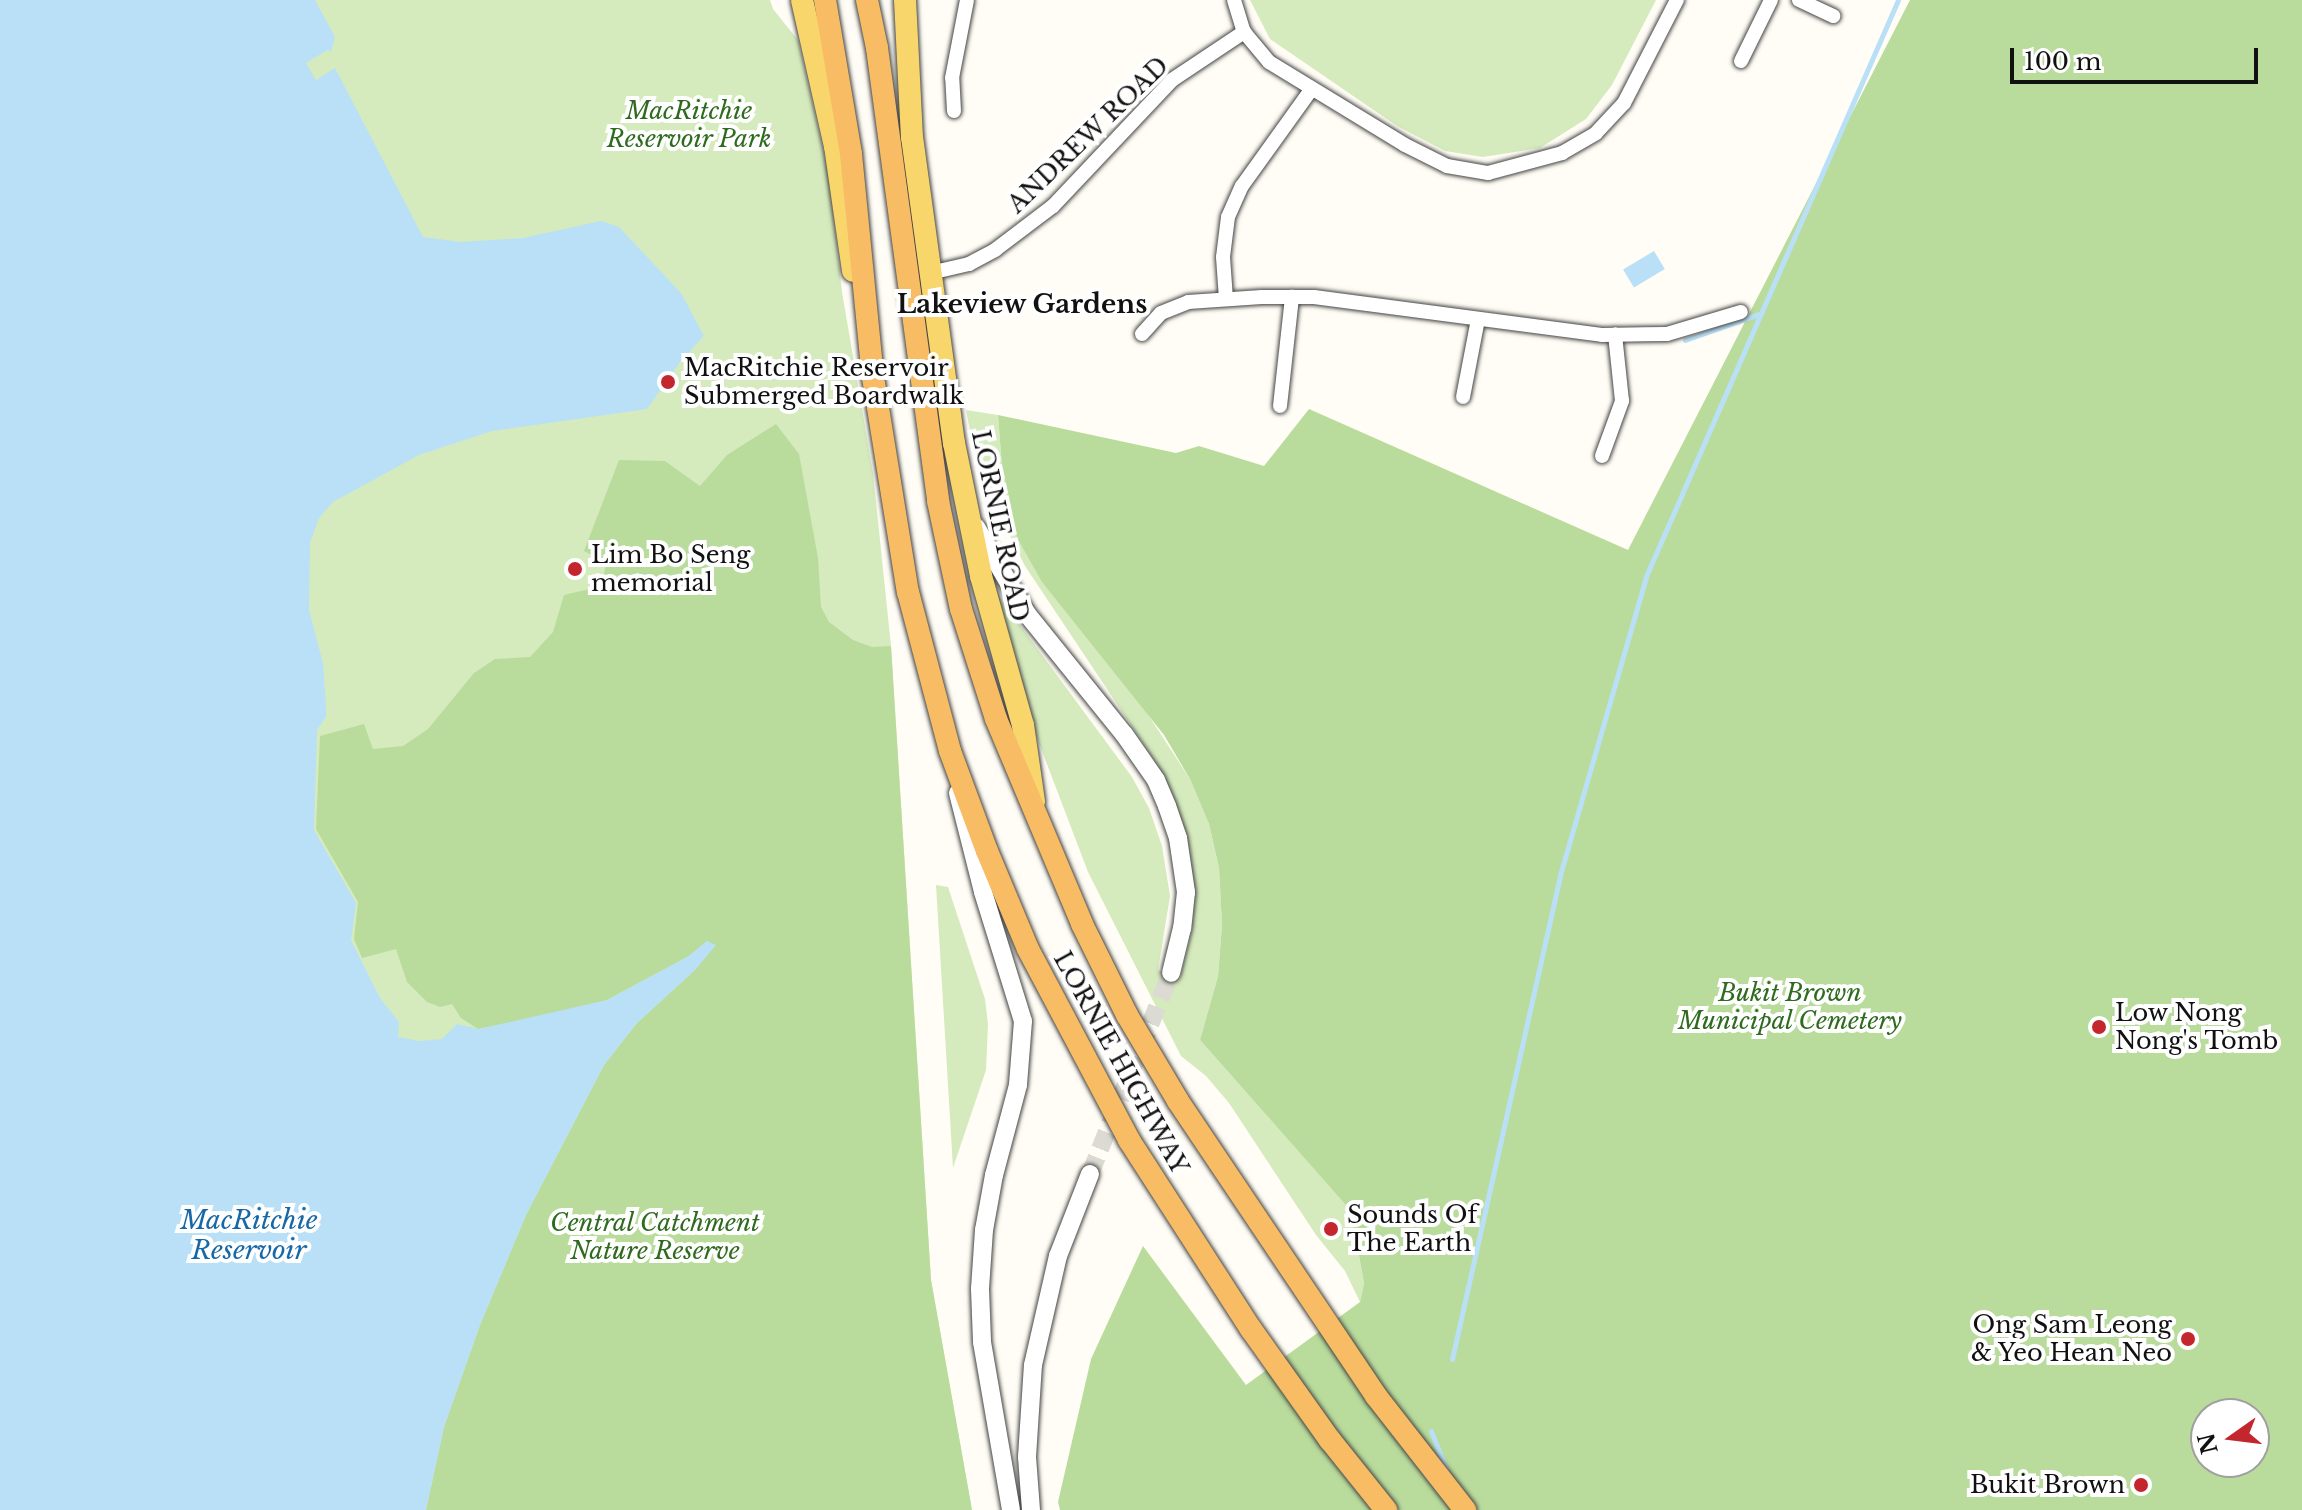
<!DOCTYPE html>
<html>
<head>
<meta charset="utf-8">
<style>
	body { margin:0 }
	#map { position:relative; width:2302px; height:1510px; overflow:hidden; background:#fffdf5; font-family:"Libre Baskerville",serif }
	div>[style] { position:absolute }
	.green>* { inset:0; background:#d5ebbd }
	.forest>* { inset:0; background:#b9dc9c }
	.water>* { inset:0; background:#b9e0f7; transform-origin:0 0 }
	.stream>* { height:5px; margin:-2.5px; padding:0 2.5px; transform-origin:2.5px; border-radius:2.5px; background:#b9e0f7 }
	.tertiary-tunnel>* { height:18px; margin-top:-9px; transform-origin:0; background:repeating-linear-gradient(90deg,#dbdad3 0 18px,transparent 0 27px) }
	.roads { filter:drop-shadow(0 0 2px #444) drop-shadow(0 0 2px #444) }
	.minor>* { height:14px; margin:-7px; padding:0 7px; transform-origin:7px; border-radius:7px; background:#fff }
	.tertiary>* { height:18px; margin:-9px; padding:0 9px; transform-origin:9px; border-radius:9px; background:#fff }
	.primary>* { height:22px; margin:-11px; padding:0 11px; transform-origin:11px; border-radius:11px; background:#f9d66b }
	.trunk>* { height:22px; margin:-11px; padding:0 11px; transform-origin:11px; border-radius:11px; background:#f7bc64 }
	.dots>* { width:22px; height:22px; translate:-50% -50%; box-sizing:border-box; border:4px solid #fff; border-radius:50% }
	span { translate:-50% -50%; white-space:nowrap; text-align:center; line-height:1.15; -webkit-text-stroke:8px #fff; paint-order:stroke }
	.park-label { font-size:24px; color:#2f6b1f; font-style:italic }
	.street-label { font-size:24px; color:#111 }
	.poi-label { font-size:24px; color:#111 }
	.left { translate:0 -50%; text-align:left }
	.right { translate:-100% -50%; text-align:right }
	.neighbourhood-label { font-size:26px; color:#111; font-weight:700 }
	.water-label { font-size:26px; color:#1768a6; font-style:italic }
	.north { position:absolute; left:2190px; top:1398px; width:80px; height:80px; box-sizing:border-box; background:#fff; border:2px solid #a0a0a0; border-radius:50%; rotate:256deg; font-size:22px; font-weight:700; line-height:32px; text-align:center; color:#111 }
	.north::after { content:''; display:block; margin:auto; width:28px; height:36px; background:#c4262e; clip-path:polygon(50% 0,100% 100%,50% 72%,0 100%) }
	.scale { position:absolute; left:2010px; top:48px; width:248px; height:36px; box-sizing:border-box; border:4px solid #111; border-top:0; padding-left:10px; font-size:24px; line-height:28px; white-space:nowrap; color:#111; -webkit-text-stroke:6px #fff; paint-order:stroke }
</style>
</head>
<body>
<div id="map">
	<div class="green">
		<i style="clip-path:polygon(0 0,770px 0,773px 9px,798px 40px,829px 176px,842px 292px,873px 473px,891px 646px,931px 1280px,972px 1510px,0 1510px)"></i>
		<i style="clip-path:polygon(1250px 0,1656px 0,1612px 85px,1586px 119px,1540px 148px,1483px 157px,1445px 151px,1397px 126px,1270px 39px)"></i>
		<i style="clip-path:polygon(966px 410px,998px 415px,1004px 494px,1190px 779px,1209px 824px,1219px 868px,1222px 925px,1218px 976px,1200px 1040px,1351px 1211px,1364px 1283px,1360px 1302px,1345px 1271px,1316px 1235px,1229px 1103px,1206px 1076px,1181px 1056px,1088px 872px,1023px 701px,989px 583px,1132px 777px,1149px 808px,1162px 846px,1170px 896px,1158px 970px,1180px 978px,1192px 930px,1194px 891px,1187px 838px,1174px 798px,1153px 758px,1025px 566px,1000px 516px,983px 496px)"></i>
		<i style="clip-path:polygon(936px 885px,948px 887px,985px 999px,988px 1024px,986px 1070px,953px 1168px)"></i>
	</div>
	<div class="forest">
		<i style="clip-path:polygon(evenodd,1910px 0,2302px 0,2302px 1510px,1060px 1510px,1058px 1502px,1091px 1359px,1143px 1246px,1246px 1385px,1360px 1302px,1364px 1283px,1351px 1211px,1200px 1040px,1218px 976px,1222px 925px,1219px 868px,1209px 824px,1190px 779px,1164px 735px,1042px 582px,1015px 534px,1004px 494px,998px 415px,1176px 453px,1199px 446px,1264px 466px,1309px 409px,1628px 550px,1910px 0,2206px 1414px,2254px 1414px,2254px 1462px,2206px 1462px,2206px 1414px)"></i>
		<i style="clip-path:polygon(776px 424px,799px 454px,818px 558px,821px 607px,829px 622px,853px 640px,872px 647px,891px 646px,931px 1280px,972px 1510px,426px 1510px,444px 1427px,480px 1325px,526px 1215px,604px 1065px,637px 1023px,696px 969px,707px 941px,689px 956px,607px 1000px,576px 1009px,478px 1029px,461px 1018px,452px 1004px,440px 1007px,427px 1002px,407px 982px,396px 949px,362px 958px,354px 939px,358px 902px,316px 829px,320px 736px,364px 724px,373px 749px,403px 746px,428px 729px,474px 673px,495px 659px,530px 657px,553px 632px,564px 595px,602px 586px,606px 563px,584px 551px,619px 460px,665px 461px,700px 486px,727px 455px)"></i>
	</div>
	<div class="water">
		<i style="clip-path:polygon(0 0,315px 0,335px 37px,331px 52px,328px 50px,306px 63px,316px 80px,335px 68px,423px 237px,461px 242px,523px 238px,601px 221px,619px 227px,681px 293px,704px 336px,681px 361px,647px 409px,492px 431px,419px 455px,333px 502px,319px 518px,310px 543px,309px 610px,323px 663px,326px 704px,326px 717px,317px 730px,314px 830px,356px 903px,351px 940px,380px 998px,399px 1022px,398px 1037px,420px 1041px,442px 1039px,457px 1024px,479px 1029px,607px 1000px,689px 956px,707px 941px,716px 945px,696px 969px,637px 1023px,604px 1065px,526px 1215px,480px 1325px,444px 1427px,426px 1510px,0 1510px)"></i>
		<i style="left:1654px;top:251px;width:21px;height:36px;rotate:59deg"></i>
	</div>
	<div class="stream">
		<i style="left:1685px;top:340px;width:78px;rotate:-19.4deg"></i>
		<i style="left:1452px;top:1359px;width:496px;rotate:-77.4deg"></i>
		<i style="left:1560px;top:875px;width:313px;rotate:-73.9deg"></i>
		<i style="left:1647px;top:574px;width:626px;rotate:-66.38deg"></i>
		<i style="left:1431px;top:1431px;width:44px;rotate:68.7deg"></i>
	</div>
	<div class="tertiary-tunnel">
		<i style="left:1090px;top:1174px;width:217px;rotate:-68.1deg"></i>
	</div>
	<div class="roads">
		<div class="minor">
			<i style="left:1234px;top:0;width:34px;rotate:73deg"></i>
			<i style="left:1244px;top:32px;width:39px;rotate:50deg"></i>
			<i style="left:1269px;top:62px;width:159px;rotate:31.4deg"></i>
			<i style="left:1405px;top:145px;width:47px;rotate:26.6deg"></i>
			<i style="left:1447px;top:166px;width:42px;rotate:9.7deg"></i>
			<i style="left:1488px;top:173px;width:77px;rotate:-15.1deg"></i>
			<i style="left:1562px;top:153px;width:39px;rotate:-30deg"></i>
			<i style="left:1596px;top:133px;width:41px;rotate:-47deg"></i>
			<i style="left:1624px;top:103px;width:116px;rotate:-62.8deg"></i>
			<i style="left:1799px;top:0;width:38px;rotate:25deg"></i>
			<i style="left:1741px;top:61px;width:68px;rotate:-63.8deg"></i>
			<i style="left:954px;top:111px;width:33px;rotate:-93deg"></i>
			<i style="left:952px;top:78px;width:79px;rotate:-79.1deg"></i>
			<i style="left:930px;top:273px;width:40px;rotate:-13deg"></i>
			<i style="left:969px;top:264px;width:30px;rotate:-28deg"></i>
			<i style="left:995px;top:250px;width:73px;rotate:-37.2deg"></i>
			<i style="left:1053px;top:206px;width:173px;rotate:-46.6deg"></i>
			<i style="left:1172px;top:80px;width:87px;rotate:-33.7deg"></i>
			<i style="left:1226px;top:299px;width:42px;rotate:-94.1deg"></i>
			<i style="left:1223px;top:257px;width:40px;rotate:-82.9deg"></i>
			<i style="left:1228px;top:217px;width:34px;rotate:-66deg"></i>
			<i style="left:1242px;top:186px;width:118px;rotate:-54.3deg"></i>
			<i style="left:1142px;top:334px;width:28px;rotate:-48deg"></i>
			<i style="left:1161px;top:313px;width:29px;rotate:-22deg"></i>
			<i style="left:1188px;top:302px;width:74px;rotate:-3.9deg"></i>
			<i style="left:1262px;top:297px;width:52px"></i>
			<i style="left:1314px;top:297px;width:290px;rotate:7.5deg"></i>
			<i style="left:1602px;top:335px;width:65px;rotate:-0.9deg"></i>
			<i style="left:1667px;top:334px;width:77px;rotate:-16.6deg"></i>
			<i style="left:1463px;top:397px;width:79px;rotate:-79.1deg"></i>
			<i style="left:1280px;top:406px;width:110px;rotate:-83.7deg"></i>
			<i style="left:1602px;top:456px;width:59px;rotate:-70deg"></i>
			<i style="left:1622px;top:401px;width:67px;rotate:-96deg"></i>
		</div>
		<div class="tertiary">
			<i style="left:976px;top:527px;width:101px;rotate:59.6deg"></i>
			<i style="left:1027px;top:614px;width:154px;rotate:51.1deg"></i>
			<i style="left:1124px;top:734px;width:56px;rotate:55.2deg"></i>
			<i style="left:1156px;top:780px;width:28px;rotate:67deg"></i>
			<i style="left:1167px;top:806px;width:34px;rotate:71deg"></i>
			<i style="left:1178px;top:838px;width:55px;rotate:81.6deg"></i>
			<i style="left:1186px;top:892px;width:36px;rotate:96deg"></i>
			<i style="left:1182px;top:928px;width:46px;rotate:103.7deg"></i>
			<i style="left:958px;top:793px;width:102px;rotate:75.8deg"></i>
			<i style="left:983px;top:892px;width:135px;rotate:72.8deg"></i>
			<i style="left:1023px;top:1021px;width:64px;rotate:94.5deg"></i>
			<i style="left:1018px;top:1085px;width:93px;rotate:104.9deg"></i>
			<i style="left:994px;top:1175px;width:56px;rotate:100.3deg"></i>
			<i style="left:984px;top:1230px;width:59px;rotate:93.9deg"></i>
			<i style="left:980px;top:1289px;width:53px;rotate:87.8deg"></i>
			<i style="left:982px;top:1342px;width:170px;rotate:80.2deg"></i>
			<i style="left:1031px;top:1510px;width:53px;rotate:-94.3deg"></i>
			<i style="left:1027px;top:1457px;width:92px;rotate:-86.3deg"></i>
			<i style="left:1033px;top:1365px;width:112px;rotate:-77.1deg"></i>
			<i style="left:1058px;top:1256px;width:88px;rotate:-68.7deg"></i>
		</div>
		<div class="primary">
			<i style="left:802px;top:0;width:150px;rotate:77.3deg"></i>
			<i style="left:835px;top:146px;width:126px;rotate:81.8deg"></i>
			<i style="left:905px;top:0;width:137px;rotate:87.1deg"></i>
			<i style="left:912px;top:137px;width:309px;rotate:82.2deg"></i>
			<i style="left:954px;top:443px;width:136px;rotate:78.5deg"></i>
			<i style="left:981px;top:576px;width:155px;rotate:74.3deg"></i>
			<i style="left:1023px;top:725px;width:77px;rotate:81.8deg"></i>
		</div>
		<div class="trunk">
			<i style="left:825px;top:0;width:156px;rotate:80.4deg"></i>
			<i style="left:851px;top:154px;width:224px;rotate:84.4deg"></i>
			<i style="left:873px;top:377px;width:218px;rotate:80.8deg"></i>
			<i style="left:908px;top:592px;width:164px;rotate:75.2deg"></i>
			<i style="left:950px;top:751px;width:107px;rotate:69.7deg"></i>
			<i style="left:987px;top:851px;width:106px;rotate:67.3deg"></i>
			<i style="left:1028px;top:949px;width:216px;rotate:62.1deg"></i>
			<i style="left:1129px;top:1140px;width:225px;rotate:57.2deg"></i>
			<i style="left:1251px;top:1329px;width:136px;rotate:54.6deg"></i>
			<i style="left:1330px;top:1440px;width:90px;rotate:51.3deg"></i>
			<i style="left:867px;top:0;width:49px;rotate:78.2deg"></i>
			<i style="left:877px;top:48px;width:457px;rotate:82.3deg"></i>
			<i style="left:938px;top:501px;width:110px;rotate:78deg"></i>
			<i style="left:961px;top:609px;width:115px;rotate:72.3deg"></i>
			<i style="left:996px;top:719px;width:222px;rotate:67.2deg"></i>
			<i style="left:1082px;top:924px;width:102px;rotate:63.7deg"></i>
			<i style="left:1127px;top:1015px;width:100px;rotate:59.3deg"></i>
			<i style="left:1178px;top:1101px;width:355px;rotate:56.1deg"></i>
			<i style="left:1376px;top:1396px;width:145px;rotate:52deg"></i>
		</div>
	</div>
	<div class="dots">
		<i style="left:668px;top:382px;background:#c4262e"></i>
		<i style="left:575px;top:569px;background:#c4262e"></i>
		<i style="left:2099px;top:1027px;background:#c4262e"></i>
		<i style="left:1331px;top:1229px;background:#c4262e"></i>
		<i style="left:2188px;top:1339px;background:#c4262e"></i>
		<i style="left:2141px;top:1485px;background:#c4262e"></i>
	</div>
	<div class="park-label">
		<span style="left:689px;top:125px">MacRitchie<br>Reservoir Park</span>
		<span style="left:1790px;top:1007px">Bukit Brown<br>Municipal Cemetery</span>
		<span style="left:655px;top:1237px">Central Catchment<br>Nature Reserve</span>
	</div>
	<div class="street-label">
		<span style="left:1088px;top:135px;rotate:-44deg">ANDREW ROAD</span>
		<span style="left:1000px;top:526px;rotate:78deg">LORNIE ROAD</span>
		<span style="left:1121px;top:1063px;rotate:61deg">LORNIE HIGHWAY</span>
	</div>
	<div class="poi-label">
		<span class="left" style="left:684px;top:382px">MacRitchie Reservoir<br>Submerged Boardwalk</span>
		<span class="left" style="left:591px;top:569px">Lim Bo Seng<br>memorial</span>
		<span class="left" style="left:2115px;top:1027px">Low Nong<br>Nong's Tomb</span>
		<span class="left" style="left:1347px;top:1229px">Sounds Of<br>The Earth</span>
		<span class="right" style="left:2172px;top:1339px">Ong Sam Leong<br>&amp; Yeo Hean Neo</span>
		<span class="right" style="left:2125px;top:1485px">Bukit Brown</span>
	</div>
	<div class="neighbourhood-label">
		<span style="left:1022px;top:305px">Lakeview Gardens</span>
	</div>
	<div class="water-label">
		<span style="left:249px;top:1236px">MacRitchie<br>Reservoir</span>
	</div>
	<div class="north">N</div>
	<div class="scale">100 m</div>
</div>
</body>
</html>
